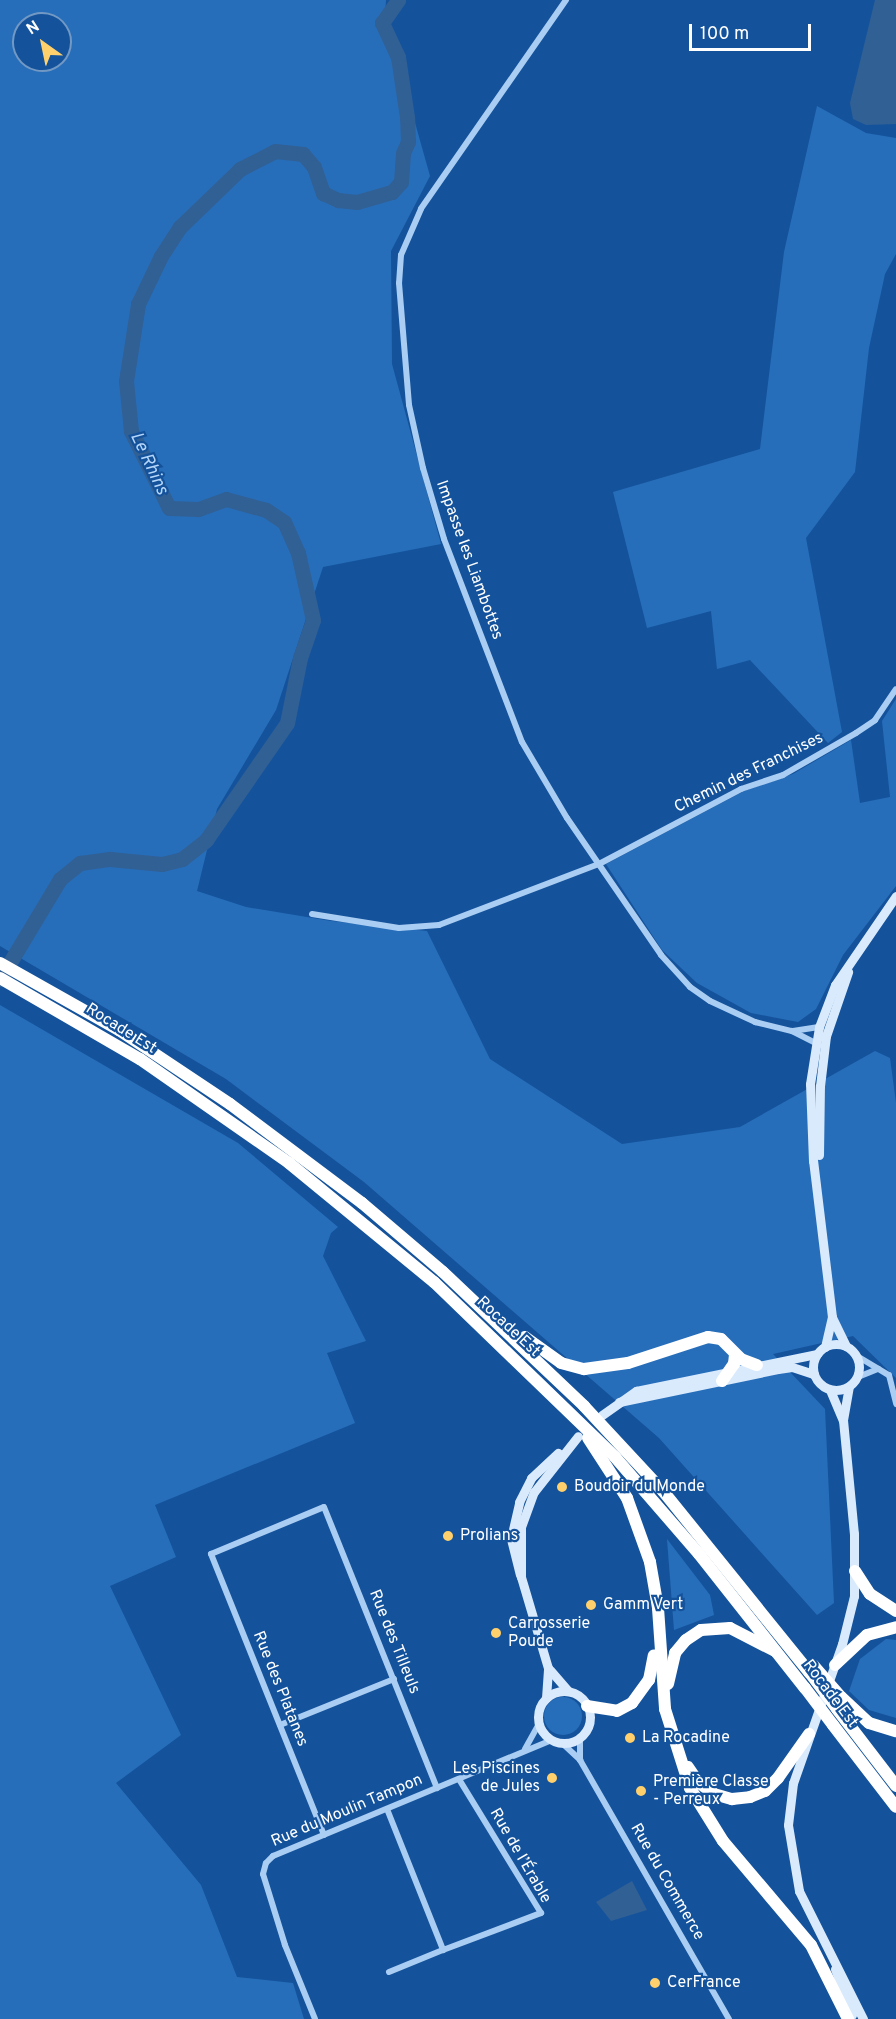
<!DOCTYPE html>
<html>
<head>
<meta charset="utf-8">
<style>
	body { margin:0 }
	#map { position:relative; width:896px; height:2019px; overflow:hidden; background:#14539c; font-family:Overpass,sans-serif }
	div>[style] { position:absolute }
	.green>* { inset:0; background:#276eba }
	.round { border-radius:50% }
	.water>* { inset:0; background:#316095 }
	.river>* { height:15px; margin:-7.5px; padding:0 7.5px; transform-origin:7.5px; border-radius:7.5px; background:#316095 }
	.street>* { height:6px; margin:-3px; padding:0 3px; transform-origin:3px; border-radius:3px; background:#aacdf3 }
	.secondary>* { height:9px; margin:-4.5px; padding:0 4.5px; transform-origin:4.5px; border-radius:4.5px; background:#d9eafd }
	.secondary>.ring { margin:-4.5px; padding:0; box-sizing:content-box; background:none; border:9px solid #d9eafd; border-radius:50% }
	.highway>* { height:12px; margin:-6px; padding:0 6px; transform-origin:6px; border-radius:6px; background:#fff }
	.highway-bridge>* { height:12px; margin:-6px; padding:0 6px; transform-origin:6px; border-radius:6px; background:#fff }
	.dots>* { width:16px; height:16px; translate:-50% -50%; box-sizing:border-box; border:3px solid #14539c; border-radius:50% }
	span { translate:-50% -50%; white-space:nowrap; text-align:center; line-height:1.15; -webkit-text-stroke:4.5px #14539c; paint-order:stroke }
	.street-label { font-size:16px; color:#fff }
	.poi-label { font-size:16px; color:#fff }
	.left { translate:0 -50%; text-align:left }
	.right { translate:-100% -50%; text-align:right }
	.water-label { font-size:18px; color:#b6d7fa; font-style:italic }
	.north { position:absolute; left:12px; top:12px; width:60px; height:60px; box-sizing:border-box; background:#14539c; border:2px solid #7298c4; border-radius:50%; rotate:327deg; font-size:16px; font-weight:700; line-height:24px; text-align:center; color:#fff }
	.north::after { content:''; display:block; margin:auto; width:21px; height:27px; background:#ffd06c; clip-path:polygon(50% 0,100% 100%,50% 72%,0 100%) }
	.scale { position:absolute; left:689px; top:24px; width:122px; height:27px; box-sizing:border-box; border:3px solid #fff; border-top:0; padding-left:8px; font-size:18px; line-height:21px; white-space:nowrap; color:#fff; -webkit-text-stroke:4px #14539c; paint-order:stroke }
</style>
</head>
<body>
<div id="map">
	<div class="green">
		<i style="clip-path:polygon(evenodd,0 0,386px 0,385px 16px,430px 176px,391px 251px,392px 364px,441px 544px,323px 567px,276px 710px,217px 809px,197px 891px,246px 907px,331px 921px,427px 931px,490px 1059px,622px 1144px,740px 1127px,875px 1051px,890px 1058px,896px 1103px,896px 1378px,853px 1336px,773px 1354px,825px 1409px,834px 1603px,817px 1615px,659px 1438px,364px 1182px,226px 1079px,0 946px,0 0,24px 24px,60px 24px,60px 60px,24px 60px,24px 24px)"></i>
		<i style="clip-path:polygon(817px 106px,866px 133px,896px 138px,896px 254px,885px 274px,869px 348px,855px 472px,806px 538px,842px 732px,828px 743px,750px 660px,717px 669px,711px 611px,647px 628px,613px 492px,760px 449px,784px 252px)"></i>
		<i style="clip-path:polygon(896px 699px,896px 886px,843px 955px,816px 1009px,798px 1022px,751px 1013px,697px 983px,662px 950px,606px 864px,744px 791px,793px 774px,851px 740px,860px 803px,890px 797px,882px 721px)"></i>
		<i style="clip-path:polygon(0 1005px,238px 1143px,338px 1227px,331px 1233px,323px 1256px,366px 1341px,327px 1353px,355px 1423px,155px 1505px,176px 1557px,110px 1586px,181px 1735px,116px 1783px,201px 1885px,237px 1977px,293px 1983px,304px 2019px,0 2019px)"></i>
		<i style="clip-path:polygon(667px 1539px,710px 1595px,714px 1615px,674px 1630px)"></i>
		<i style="clip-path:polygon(886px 1639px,896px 1640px,896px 1718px,869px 1710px,849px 1691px,860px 1659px)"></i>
		<i class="round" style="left:544px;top:1697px;width:38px;height:38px"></i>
	</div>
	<div class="water">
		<i style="clip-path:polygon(875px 0,896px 0,896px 124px,866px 125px,853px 119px,850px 103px)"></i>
		<i style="clip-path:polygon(632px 1881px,647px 1910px,611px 1921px,596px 1902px)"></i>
	</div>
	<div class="river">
		<i style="left:0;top:979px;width:117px;rotate:-59deg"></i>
		<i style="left:60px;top:879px;width:26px;rotate:-39deg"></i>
		<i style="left:80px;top:863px;width:30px;rotate:-8deg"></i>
		<i style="left:110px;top:859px;width:52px;rotate:5.5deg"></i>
		<i style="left:162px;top:864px;width:21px;rotate:-14deg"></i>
		<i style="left:182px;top:859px;width:31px;rotate:-38deg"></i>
		<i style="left:206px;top:840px;width:142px;rotate:-55.3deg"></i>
		<i style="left:287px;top:723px;width:66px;rotate:-78.7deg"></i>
		<i style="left:300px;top:658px;width:40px;rotate:-71.1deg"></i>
		<i style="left:313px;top:620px;width:69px;rotate:-102.6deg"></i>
		<i style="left:298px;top:553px;width:34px;rotate:-114deg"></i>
		<i style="left:284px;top:522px;width:22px;rotate:-146deg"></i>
		<i style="left:266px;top:510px;width:41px;rotate:-164.6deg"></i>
		<i style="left:226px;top:499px;width:30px;rotate:160deg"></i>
		<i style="left:198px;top:509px;width:29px;rotate:-178deg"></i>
		<i style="left:169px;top:508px;width:86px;rotate:-116.3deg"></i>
		<i style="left:131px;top:431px;width:50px;rotate:-95.7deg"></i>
		<i style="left:126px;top:381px;width:78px;rotate:-81.1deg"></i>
		<i style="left:138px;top:304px;width:53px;rotate:-64.4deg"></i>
		<i style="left:161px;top:256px;width:35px;rotate:-57deg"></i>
		<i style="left:180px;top:227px;width:83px;rotate:-44deg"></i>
		<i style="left:240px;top:169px;width:39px;rotate:-27deg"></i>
		<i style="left:275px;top:151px;width:28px;rotate:6deg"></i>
		<i style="left:303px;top:154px;width:17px;rotate:50deg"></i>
		<i style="left:314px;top:167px;width:28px;rotate:71deg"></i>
		<i style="left:323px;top:193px;width:17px;rotate:25deg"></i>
		<i style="left:338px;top:200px;width:19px;rotate:6deg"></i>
		<i style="left:357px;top:202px;width:36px;rotate:-16deg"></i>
		<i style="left:392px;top:192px;width:13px;rotate:-48deg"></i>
		<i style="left:401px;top:182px;width:29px;rotate:-86deg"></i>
		<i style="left:403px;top:153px;width:12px;rotate:-66deg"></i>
		<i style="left:408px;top:142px;width:25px;rotate:-92deg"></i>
		<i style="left:407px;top:117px;width:61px;rotate:-98.5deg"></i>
		<i style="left:398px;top:57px;width:38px;rotate:-115deg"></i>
		<i style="left:382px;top:23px;width:28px;rotate:-55deg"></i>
	</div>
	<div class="street">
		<i style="left:566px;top:0;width:254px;rotate:124.8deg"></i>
		<i style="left:421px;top:209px;width:50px;rotate:113.5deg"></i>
		<i style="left:401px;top:255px;width:28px;rotate:94deg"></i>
		<i style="left:399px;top:283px;width:122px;rotate:85.3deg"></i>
		<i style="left:409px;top:405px;width:65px;rotate:77.5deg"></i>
		<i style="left:423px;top:468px;width:74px;rotate:73.5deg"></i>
		<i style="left:444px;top:539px;width:217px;rotate:69deg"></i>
		<i style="left:522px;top:742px;width:88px;rotate:59.4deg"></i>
		<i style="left:567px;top:818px;width:166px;rotate:55.5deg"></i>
		<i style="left:661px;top:955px;width:43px;rotate:47.8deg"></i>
		<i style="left:690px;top:987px;width:24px;rotate:35deg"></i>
		<i style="left:710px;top:1001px;width:50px;rotate:25deg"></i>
		<i style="left:755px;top:1022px;width:38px;rotate:14deg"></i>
		<i style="left:792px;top:1031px;width:30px;rotate:27deg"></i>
		<i style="left:312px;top:914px;width:88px;rotate:9.1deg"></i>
		<i style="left:399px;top:928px;width:40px;rotate:-4.3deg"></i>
		<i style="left:439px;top:925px;width:171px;rotate:-20.9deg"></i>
		<i style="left:599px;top:864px;width:161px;rotate:-27.8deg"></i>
		<i style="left:741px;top:789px;width:44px;rotate:-18.4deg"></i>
		<i style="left:783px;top:775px;width:84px;rotate:-29.9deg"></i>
		<i style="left:856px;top:733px;width:23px;rotate:-34deg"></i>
		<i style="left:875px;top:720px;width:37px;rotate:-56deg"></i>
		<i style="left:793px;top:1031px;width:26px;rotate:-9deg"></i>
		<i style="left:857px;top:1356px;width:37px;rotate:31deg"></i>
		<i style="left:889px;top:1375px;width:30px;rotate:76deg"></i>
		<i style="left:858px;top:1377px;width:22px;rotate:-22deg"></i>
		<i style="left:280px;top:1725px;width:123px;rotate:-22deg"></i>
		<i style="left:562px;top:1743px;width:25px;rotate:43deg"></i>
		<i style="left:580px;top:1760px;width:299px;rotate:60.1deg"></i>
		<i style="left:525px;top:1749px;width:29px;rotate:-61deg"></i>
		<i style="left:580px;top:1760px;width:23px;rotate:-90deg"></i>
		<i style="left:387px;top:1809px;width:152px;rotate:68.3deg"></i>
		<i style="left:443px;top:1950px;width:105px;rotate:-20.7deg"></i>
		<i style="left:541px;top:1913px;width:157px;rotate:-121.5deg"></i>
		<i style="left:324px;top:1835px;width:303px;rotate:-111.9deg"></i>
		<i style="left:211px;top:1554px;width:122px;rotate:-22.6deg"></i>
		<i style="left:324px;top:1507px;width:303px;rotate:68.1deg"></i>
		<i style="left:389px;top:1972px;width:58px;rotate:-22.2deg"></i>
		<i style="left:315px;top:2019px;width:80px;rotate:-112.1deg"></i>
		<i style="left:285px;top:1945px;width:74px;rotate:-107.2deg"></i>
		<i style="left:263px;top:1874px;width:11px;rotate:-75deg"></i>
		<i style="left:266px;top:1863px;width:10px;rotate:-45deg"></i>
		<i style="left:273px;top:1856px;width:302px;rotate:-22.6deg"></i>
	</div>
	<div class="secondary">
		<i style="left:819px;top:1155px;width:69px;rotate:-89.2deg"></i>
		<i style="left:820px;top:1086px;width:50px;rotate:-83.2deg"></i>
		<i style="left:826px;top:1036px;width:68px;rotate:-71deg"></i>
		<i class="ring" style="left:813px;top:1344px;width:37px;height:37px"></i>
		<i style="left:846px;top:1346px;width:32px;rotate:-116deg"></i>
		<i style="left:832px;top:1317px;width:157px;rotate:-96.9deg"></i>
		<i style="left:813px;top:1161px;width:77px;rotate:-92.2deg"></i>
		<i style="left:810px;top:1084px;width:58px;rotate:-81deg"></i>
		<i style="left:819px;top:1027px;width:45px;rotate:-69.1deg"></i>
		<i style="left:835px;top:985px;width:108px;rotate:-55.6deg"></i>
		<i style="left:825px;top:1347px;width:31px;rotate:-77deg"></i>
		<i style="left:830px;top:1390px;width:33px;rotate:67deg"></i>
		<i style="left:843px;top:1420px;width:115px;rotate:84.5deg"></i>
		<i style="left:854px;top:1534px;width:62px;rotate:90deg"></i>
		<i style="left:854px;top:1596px;width:49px;rotate:104deg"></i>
		<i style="left:842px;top:1644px;width:147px;rotate:109.4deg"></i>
		<i style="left:793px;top:1783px;width:42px;rotate:96.8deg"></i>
		<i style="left:788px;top:1825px;width:67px;rotate:80.5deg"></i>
		<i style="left:799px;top:1891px;width:143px;rotate:63.4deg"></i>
		<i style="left:619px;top:1402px;width:162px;rotate:-11.7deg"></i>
		<i style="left:778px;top:1369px;width:14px;rotate:-8deg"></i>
		<i style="left:792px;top:1367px;width:23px;rotate:18deg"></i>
		<i style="left:602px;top:1415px;width:42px;rotate:-35.2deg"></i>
		<i style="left:636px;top:1391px;width:185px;rotate:-11.6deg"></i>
		<i style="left:843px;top:1420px;width:34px;rotate:-80deg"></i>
		<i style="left:520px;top:1575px;width:38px;rotate:-104deg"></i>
		<i style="left:511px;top:1538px;width:37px;rotate:-77deg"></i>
		<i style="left:519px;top:1502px;width:27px;rotate:-63deg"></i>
		<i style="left:531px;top:1478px;width:37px;rotate:-43deg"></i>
		<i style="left:550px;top:1670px;width:28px;rotate:49deg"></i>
		<i class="ring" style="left:538px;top:1691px;width:43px;height:43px"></i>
		<i style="left:546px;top:1698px;width:30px;rotate:-86deg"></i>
		<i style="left:548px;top:1668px;width:95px;rotate:-106.5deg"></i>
		<i style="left:521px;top:1577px;width:50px;rotate:-90deg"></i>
		<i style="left:521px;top:1527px;width:37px;rotate:-70deg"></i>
		<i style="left:534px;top:1492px;width:71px;rotate:-51.8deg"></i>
		<i style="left:835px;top:1969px;width:49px;rotate:69.7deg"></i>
	</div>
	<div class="highway">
		<i style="left:0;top:963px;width:137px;rotate:29.4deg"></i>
		<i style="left:119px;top:1030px;width:133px;rotate:33.7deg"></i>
		<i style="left:230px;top:1104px;width:165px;rotate:36.9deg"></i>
		<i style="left:362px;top:1203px;width:106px;rotate:40.4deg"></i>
		<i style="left:443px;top:1272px;width:195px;rotate:43.5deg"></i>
		<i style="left:584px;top:1406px;width:116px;rotate:47.1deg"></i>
		<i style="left:663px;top:1491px;width:234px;rotate:51.1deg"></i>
		<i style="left:0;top:978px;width:162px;rotate:30.1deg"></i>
		<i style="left:140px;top:1059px;width:182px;rotate:34.9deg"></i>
		<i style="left:289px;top:1163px;width:188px;rotate:39.4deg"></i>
		<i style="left:434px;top:1282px;width:252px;rotate:44deg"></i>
		<i style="left:615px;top:1457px;width:128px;rotate:49.1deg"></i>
		<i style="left:699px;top:1554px;width:171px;rotate:51.7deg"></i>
		<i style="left:525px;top:1337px;width:44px;rotate:35.8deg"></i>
		<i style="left:561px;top:1363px;width:24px;rotate:15deg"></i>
		<i style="left:584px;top:1369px;width:44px;rotate:-7.8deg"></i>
		<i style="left:628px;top:1363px;width:84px;rotate:-18deg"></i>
		<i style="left:708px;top:1337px;width:13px;rotate:9deg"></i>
		<i style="left:721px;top:1339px;width:28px;rotate:45deg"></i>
		<i style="left:741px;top:1359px;width:17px;rotate:21deg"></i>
		<i style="left:722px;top:1381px;width:21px;rotate:-55deg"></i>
		<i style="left:734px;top:1364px;width:10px;rotate:-84deg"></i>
		<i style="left:588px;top:1438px;width:72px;rotate:57deg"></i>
		<i style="left:627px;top:1498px;width:68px;rotate:70.2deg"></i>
		<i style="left:650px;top:1562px;width:47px;rotate:80.1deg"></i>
		<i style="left:658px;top:1608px;width:101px;rotate:86deg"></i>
		<i style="left:665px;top:1709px;width:83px;rotate:72.4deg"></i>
		<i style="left:690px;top:1788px;width:62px;rotate:58.1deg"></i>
		<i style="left:723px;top:1841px;width:136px;rotate:49.8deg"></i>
		<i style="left:811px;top:1945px;width:83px;rotate:63.4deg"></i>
		<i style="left:855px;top:1571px;width:27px;rotate:57deg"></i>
		<i style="left:870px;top:1594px;width:31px;rotate:33deg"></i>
		<i style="left:835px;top:1665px;width:44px;rotate:-43.2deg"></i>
		<i style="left:867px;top:1635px;width:30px;rotate:-15deg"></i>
		<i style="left:668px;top:1684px;width:32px;rotate:-77deg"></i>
		<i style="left:675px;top:1653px;width:17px;rotate:-50deg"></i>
		<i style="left:686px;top:1640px;width:18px;rotate:-34deg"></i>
		<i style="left:701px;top:1630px;width:29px;rotate:-4deg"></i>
		<i style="left:730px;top:1628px;width:51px;rotate:27.1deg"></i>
		<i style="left:841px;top:1697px;width:38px;rotate:43deg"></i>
		<i style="left:869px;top:1723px;width:28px;rotate:17deg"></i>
		<i style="left:587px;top:1706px;width:30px;rotate:9deg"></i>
		<i style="left:617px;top:1711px;width:17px;rotate:-28deg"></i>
		<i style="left:632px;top:1703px;width:29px;rotate:-54deg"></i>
		<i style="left:649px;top:1680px;width:25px;rotate:-79deg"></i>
		<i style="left:837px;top:1709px;width:97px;rotate:52.5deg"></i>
		<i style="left:833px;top:1725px;width:103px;rotate:52.5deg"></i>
		<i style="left:688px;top:1767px;width:18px;rotate:56deg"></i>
		<i style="left:698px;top:1782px;width:20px;rotate:37deg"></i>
		<i style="left:714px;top:1794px;width:19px;rotate:16deg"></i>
		<i style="left:732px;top:1799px;width:18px;rotate:-6deg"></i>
		<i style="left:750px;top:1797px;width:16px;rotate:-22deg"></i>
		<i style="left:765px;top:1791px;width:18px;rotate:-45deg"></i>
		<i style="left:778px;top:1778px;width:54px;rotate:-54.8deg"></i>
	</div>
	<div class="highway-bridge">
		<i style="left:813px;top:1665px;width:43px;rotate:48.8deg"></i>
		<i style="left:810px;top:1673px;width:45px;rotate:53.1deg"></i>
		<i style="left:805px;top:1688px;width:46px;rotate:52.9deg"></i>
	</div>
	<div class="dots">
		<i style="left:562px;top:1487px;background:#ffd06c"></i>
		<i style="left:448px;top:1536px;background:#ffd06c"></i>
		<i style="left:591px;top:1605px;background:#ffd06c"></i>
		<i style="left:496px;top:1633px;background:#ffd06c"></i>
		<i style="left:630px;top:1738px;background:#ffd06c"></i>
		<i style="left:552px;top:1778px;background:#ffd06c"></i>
		<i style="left:641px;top:1791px;background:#ffd06c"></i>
		<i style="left:655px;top:1983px;background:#ffd06c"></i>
	</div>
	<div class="street-label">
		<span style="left:469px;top:560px;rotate:70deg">Impasse les Liambottes</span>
		<span style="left:749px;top:773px;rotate:-26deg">Chemin des Franchises</span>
		<span style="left:121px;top:1029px;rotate:32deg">Rocade Est</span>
		<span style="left:508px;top:1327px;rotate:43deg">Rocade Est</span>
		<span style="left:394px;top:1642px;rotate:68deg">Rue des Tilleuls</span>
		<span style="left:280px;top:1689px;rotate:68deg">Rue des Platanes</span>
		<span style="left:830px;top:1694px;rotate:53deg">Rocade Est</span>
		<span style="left:347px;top:1811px;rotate:-23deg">Rue du Moulin Tampon</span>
		<span style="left:520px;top:1856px;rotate:60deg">Rue de l’Érable</span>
		<span style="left:667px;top:1882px;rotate:60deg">Rue du Commerce</span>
	</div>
	<div class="poi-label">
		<span class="left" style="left:574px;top:1487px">Boudoir du Monde</span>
		<span class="left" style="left:460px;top:1536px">Prolians</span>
		<span class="left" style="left:603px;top:1605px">Gamm Vert</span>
		<span class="left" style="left:508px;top:1633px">Carrosserie<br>Poude</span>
		<span class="left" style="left:642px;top:1738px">La Rocadine</span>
		<span class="right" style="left:540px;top:1778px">Les Piscines<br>de Jules</span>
		<span class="left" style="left:653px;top:1791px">Première Classe<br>- Perreux</span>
		<span class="left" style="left:667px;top:1983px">CerFrance</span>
	</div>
	<div class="water-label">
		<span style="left:148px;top:464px;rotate:65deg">Le Rhins</span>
	</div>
	<div class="north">N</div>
	<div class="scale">100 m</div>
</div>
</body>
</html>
